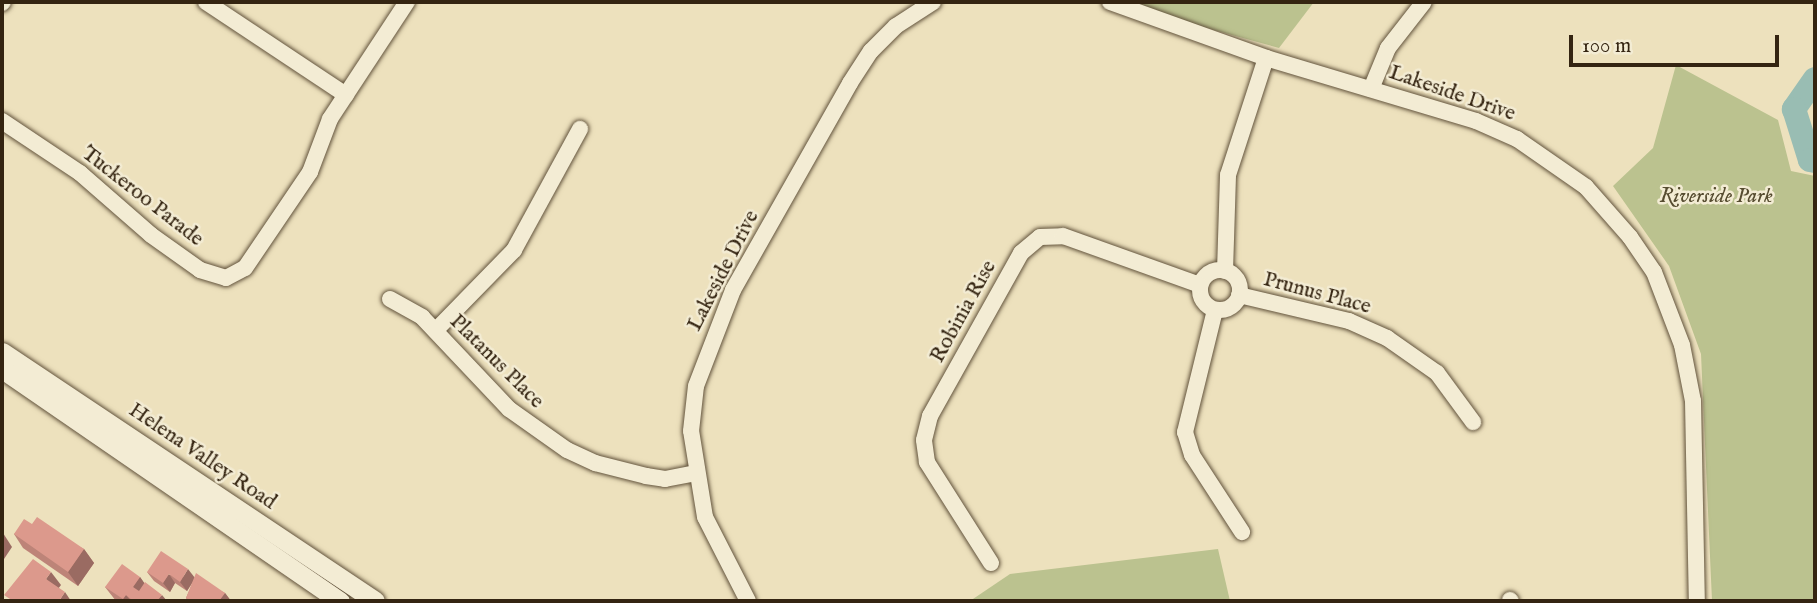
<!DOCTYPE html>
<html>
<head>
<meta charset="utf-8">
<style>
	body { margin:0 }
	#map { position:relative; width:1817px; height:603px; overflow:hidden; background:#ede1bd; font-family:"IM FELL English",serif }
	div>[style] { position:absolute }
	.green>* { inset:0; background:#bbc28f }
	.river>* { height:24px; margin:-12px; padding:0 12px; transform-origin:12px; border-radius:12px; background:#99bdb3 }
	.roads { filter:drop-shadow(0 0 2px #62533c) drop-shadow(0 0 2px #62533c) }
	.minor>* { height:16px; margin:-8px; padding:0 8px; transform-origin:8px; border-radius:8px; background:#f3ecd4 }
	.minor>.ring { margin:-8px; padding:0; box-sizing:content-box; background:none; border:16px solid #f3ecd4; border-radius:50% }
	.tertiary>* { height:19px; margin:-9.5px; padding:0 9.5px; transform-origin:9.5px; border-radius:9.5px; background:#f3ecd4 }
	.wall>* { inset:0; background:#bd8478 }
	.shaded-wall>* { inset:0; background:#9a6b62 }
	.building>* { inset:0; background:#dc998c }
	span { translate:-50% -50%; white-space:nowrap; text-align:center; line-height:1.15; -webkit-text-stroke:5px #f3ecd4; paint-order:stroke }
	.street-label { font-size:21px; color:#342411 }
	.park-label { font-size:21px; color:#564c30; font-style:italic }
	.frame { position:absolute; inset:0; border:4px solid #342411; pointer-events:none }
	.scale { position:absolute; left:1569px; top:35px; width:210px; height:32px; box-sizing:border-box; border:4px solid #342411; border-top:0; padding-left:9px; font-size:21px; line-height:24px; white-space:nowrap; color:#342411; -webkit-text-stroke:5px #f3ecd4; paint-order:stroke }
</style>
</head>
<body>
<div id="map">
	<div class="green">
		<i style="clip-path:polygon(1112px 2px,1314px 2px,1279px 48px)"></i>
		<i style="clip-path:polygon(1676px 65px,1778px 120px,1791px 171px,1815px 176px,1815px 601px,1712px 601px,1701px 354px,1669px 266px,1613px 186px,1653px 148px)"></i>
		<i style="clip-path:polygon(1218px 549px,1230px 601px,970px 601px,1010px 574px)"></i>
	</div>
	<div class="river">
		<i style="left:1815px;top:79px;width:37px;rotate:125deg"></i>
		<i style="left:1794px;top:109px;width:53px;rotate:72.6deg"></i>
		<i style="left:1810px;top:160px;width:5px;rotate:11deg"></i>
	</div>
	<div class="roads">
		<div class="minor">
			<i style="left:206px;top:2px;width:168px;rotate:33.6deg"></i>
			<i style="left:1110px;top:2px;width:166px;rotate:19.7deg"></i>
			<i style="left:1266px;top:58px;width:219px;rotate:16.7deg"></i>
			<i style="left:1476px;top:121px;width:45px;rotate:23.7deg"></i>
			<i style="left:1517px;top:139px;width:84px;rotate:34.8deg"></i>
			<i style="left:1586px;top:187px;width:67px;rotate:48.7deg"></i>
			<i style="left:1630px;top:237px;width:42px;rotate:55.6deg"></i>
			<i style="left:1654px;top:272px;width:78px;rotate:69deg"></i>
			<i style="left:1682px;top:345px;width:57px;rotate:78.9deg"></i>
			<i style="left:1693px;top:401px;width:200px;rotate:88.9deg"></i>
			<i style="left:2px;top:3px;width:1px;rotate:-45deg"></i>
			<i style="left:1371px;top:89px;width:44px;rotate:-67.5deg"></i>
			<i style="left:1388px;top:48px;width:58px;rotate:-52deg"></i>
			<i style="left:2px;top:121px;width:94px;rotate:33.7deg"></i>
			<i style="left:80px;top:173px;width:94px;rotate:41.1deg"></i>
			<i style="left:151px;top:235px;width:60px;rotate:35.5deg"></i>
			<i style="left:200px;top:270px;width:27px;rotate:17deg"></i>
			<i style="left:226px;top:278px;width:21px;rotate:-28deg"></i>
			<i style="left:245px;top:268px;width:116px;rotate:-55.9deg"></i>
			<i style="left:310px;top:172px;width:57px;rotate:-69.3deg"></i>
			<i style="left:330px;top:119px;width:140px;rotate:-56.7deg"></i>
			<i class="ring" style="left:1200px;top:270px;width:24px;height:24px"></i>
			<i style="left:1225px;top:271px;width:96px;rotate:-88.2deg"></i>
			<i style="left:1228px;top:175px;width:123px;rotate:-72deg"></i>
			<i style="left:1239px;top:295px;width:113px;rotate:13.3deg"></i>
			<i style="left:1349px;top:321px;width:42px;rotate:24.1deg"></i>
			<i style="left:1387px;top:338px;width:61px;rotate:35deg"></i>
			<i style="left:1437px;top:373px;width:61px;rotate:53.7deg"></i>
			<i style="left:390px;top:299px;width:37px;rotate:29deg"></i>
			<i style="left:422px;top:317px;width:127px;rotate:46.6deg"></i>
			<i style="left:509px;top:409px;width:71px;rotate:35.3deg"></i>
			<i style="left:567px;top:450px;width:31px;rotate:25deg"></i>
			<i style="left:595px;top:463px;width:53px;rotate:14.3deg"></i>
			<i style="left:646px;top:476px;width:19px;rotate:9deg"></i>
			<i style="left:665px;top:479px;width:31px;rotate:-11deg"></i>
			<i style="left:1215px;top:310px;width:126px;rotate:103.8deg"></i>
			<i style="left:1185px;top:432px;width:24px;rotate:73deg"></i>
			<i style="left:1192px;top:455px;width:92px;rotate:57deg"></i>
			<i style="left:436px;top:330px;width:112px;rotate:-45.7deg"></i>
			<i style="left:514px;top:250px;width:138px;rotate:-61.4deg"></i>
			<i style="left:991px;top:563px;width:120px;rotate:-122.4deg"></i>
			<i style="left:927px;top:462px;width:22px;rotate:-98deg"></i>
			<i style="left:924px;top:440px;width:25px;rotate:-76deg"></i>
			<i style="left:930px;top:416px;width:187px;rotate:-60.8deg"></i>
			<i style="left:1021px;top:253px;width:25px;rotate:-40deg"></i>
			<i style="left:1040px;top:237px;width:23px;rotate:-2deg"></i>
			<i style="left:1063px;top:236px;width:145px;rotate:19.7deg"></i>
			<i style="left:1510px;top:600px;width:1px;rotate:45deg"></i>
			<i style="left:748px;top:601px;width:94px;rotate:-117.1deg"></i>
			<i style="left:705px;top:517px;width:87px;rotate:-99.2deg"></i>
			<i style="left:691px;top:431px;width:45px;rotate:-83.7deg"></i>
			<i style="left:696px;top:386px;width:103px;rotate:-68.9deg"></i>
			<i style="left:733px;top:290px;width:238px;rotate:-60.5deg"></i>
			<i style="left:850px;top:83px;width:38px;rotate:-57deg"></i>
			<i style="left:871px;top:51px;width:35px;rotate:-45deg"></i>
			<i style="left:896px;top:26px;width:44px;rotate:-33deg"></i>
		</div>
		<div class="tertiary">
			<i style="left:2px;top:352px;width:448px;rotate:33.7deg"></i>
			<i style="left:2px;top:369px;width:410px;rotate:34.5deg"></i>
		</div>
	</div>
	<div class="wall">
		<i style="clip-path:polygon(32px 524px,84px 549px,94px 563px,78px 586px,23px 548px,14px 534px)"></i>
		<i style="clip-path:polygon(147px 572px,195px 578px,225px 593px,231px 601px,188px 601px,186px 598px,193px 582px,187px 591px,175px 583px,170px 592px,154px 581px)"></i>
		<i style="clip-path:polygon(140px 577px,144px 583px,167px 601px,116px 601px,105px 587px)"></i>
	</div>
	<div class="shaded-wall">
		<i style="clip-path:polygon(3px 533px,12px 547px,2px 562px,2px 534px)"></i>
		<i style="clip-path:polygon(84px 549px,94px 563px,78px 586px,68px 572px)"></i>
		<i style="clip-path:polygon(188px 569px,195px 578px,187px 591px,180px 582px)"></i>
		<i style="clip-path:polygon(51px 572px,61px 585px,55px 593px,46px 579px)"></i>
		<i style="clip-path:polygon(169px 574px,175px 583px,170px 592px,163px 583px)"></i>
		<i style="clip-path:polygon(140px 577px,150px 591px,143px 601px,133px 587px)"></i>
		<i style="clip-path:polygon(65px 592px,71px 601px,59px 601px)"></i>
		<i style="clip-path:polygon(225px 593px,231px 601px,219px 601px)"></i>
		<i style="clip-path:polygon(126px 595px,131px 601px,124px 601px,123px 599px)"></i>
		<i style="clip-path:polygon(162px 595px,167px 601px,157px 601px)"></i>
	</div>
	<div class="building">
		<i style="clip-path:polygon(37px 517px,84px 549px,68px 572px,14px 534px,24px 519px,32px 524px)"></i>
		<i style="clip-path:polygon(161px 551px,188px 569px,180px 582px,169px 574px,163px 583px,147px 572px)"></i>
		<i style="clip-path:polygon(33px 559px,51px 572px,46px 579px,65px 592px,59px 601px,13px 601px,4px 595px)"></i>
		<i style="clip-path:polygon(122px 564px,140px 577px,133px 587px,139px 591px,145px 582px,162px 595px,157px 601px,133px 601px,126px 595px,123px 599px,105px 587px)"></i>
		<i style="clip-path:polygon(196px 573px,225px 593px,219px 601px,191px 601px,186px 598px)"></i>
	</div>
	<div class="street-label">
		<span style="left:1452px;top:94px;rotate:19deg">Lakeside Drive</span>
		<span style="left:142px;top:197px;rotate:38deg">Tuckeroo Parade</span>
		<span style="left:724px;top:271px;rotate:-63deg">Lakeside Drive</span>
		<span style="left:1317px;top:294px;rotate:15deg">Prunus Place</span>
		<span style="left:964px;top:312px;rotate:-61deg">Robinia Rise</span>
		<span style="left:496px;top:362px;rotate:45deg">Platanus Place</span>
		<span style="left:202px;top:457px;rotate:34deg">Helena Valley Road</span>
	</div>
	<div class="park-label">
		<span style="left:1716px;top:197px">Riverside Park</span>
	</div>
	<div class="frame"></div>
	<div class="scale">100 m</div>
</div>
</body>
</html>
